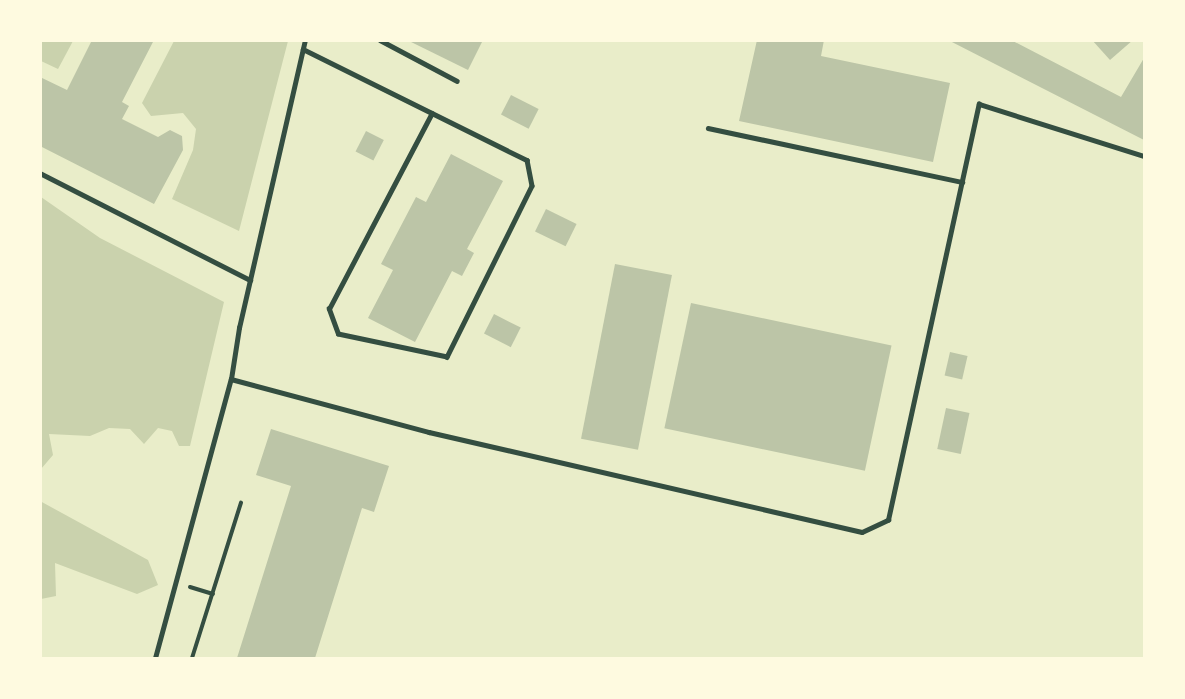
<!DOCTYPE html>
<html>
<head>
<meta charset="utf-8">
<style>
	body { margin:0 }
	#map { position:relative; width:1185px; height:699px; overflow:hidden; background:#e9edc9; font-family:Mulish,sans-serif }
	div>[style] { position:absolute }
	.green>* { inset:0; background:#cad2ad }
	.building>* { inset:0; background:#bcc5a7; transform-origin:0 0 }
	.path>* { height:4px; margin:-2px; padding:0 2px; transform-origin:2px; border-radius:2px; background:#344e41 }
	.service>* { height:4.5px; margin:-2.25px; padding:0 2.25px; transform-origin:2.25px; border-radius:2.25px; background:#344e41 }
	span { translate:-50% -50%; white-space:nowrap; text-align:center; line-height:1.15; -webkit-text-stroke:6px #fefae0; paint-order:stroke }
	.frame { position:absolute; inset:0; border:42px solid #fefae0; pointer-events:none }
</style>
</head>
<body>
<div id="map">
	<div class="green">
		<i style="clip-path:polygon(40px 41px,73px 41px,58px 69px,41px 61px)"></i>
		<i style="clip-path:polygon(174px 41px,288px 41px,239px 231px,172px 199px,193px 150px,196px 129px,183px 113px,151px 116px,142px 103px)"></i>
		<i style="clip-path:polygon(41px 197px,100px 238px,224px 302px,190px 446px,179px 446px,172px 431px,158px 428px,144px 444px,130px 429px,109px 428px,90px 436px,49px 434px,53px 455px,41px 469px)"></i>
		<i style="clip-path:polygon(40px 501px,148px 560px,158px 585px,137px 594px,55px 563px,56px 596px,41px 599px)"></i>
	</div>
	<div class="building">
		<i style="clip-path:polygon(92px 40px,154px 40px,122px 102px,129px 106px,122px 119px,158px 137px,170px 130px,182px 136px,183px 150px,154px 204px,40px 146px,40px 77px,67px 90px)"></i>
		<i style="clip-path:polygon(407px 40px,483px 40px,468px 70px)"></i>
		<i style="clip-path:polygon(757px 40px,824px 40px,821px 56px,950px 83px,933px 162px,739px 121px)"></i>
		<i style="clip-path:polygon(948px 40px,1011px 40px,1121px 97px,1144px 58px,1144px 140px)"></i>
		<i style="clip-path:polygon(1092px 40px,1133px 40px,1110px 60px)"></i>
		<i style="left:511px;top:95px;width:31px;height:22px;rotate:27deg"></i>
		<i style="left:366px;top:131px;width:20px;height:23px;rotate:27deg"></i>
		<i style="clip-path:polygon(451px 154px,503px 181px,467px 249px,474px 253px,462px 276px,452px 271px,415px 342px,368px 318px,393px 270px,381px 264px,416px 197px,426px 202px)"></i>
		<i style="left:546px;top:209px;width:34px;height:25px;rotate:26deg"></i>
		<i style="left:615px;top:264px;width:58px;height:178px;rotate:11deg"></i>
		<i style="left:691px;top:303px;width:205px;height:128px;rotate:12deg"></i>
		<i style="left:494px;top:314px;width:30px;height:22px;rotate:27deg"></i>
		<i style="left:950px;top:352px;width:18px;height:24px;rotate:13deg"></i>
		<i style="left:946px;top:408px;width:24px;height:42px;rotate:12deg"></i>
		<i style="clip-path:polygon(271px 429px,389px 466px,374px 512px,362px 508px,315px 658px,237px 658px,291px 486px,256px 475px)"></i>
	</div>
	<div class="path">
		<i style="left:190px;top:587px;width:24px;rotate:17deg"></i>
		<i style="left:192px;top:658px;width:163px;rotate:-72.5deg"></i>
	</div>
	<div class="service">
		<i style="left:380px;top:40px;width:87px;rotate:28deg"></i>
		<i style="left:303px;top:49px;width:250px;rotate:26.4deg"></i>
		<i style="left:527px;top:160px;width:26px;rotate:79deg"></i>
		<i style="left:532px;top:186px;width:191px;rotate:116.4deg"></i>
		<i style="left:447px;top:357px;width:111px;rotate:-168.1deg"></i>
		<i style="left:338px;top:334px;width:27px;rotate:-110deg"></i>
		<i style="left:329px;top:309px;width:221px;rotate:-62.3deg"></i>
		<i style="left:708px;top:128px;width:260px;rotate:12deg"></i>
		<i style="left:40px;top:173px;width:236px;rotate:27deg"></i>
		<i style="left:231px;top:379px;width:205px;rotate:15deg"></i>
		<i style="left:429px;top:432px;width:444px;rotate:13deg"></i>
		<i style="left:862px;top:532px;width:29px;rotate:-25deg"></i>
		<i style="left:888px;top:520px;width:426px;rotate:-77.7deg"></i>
		<i style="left:979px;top:104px;width:173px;rotate:17.5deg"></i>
		<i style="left:155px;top:658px;width:289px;rotate:-74.8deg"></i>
		<i style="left:231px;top:379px;width:52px;rotate:-81.1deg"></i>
		<i style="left:239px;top:328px;width:295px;rotate:-77.1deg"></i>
	</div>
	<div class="frame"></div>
</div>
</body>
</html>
